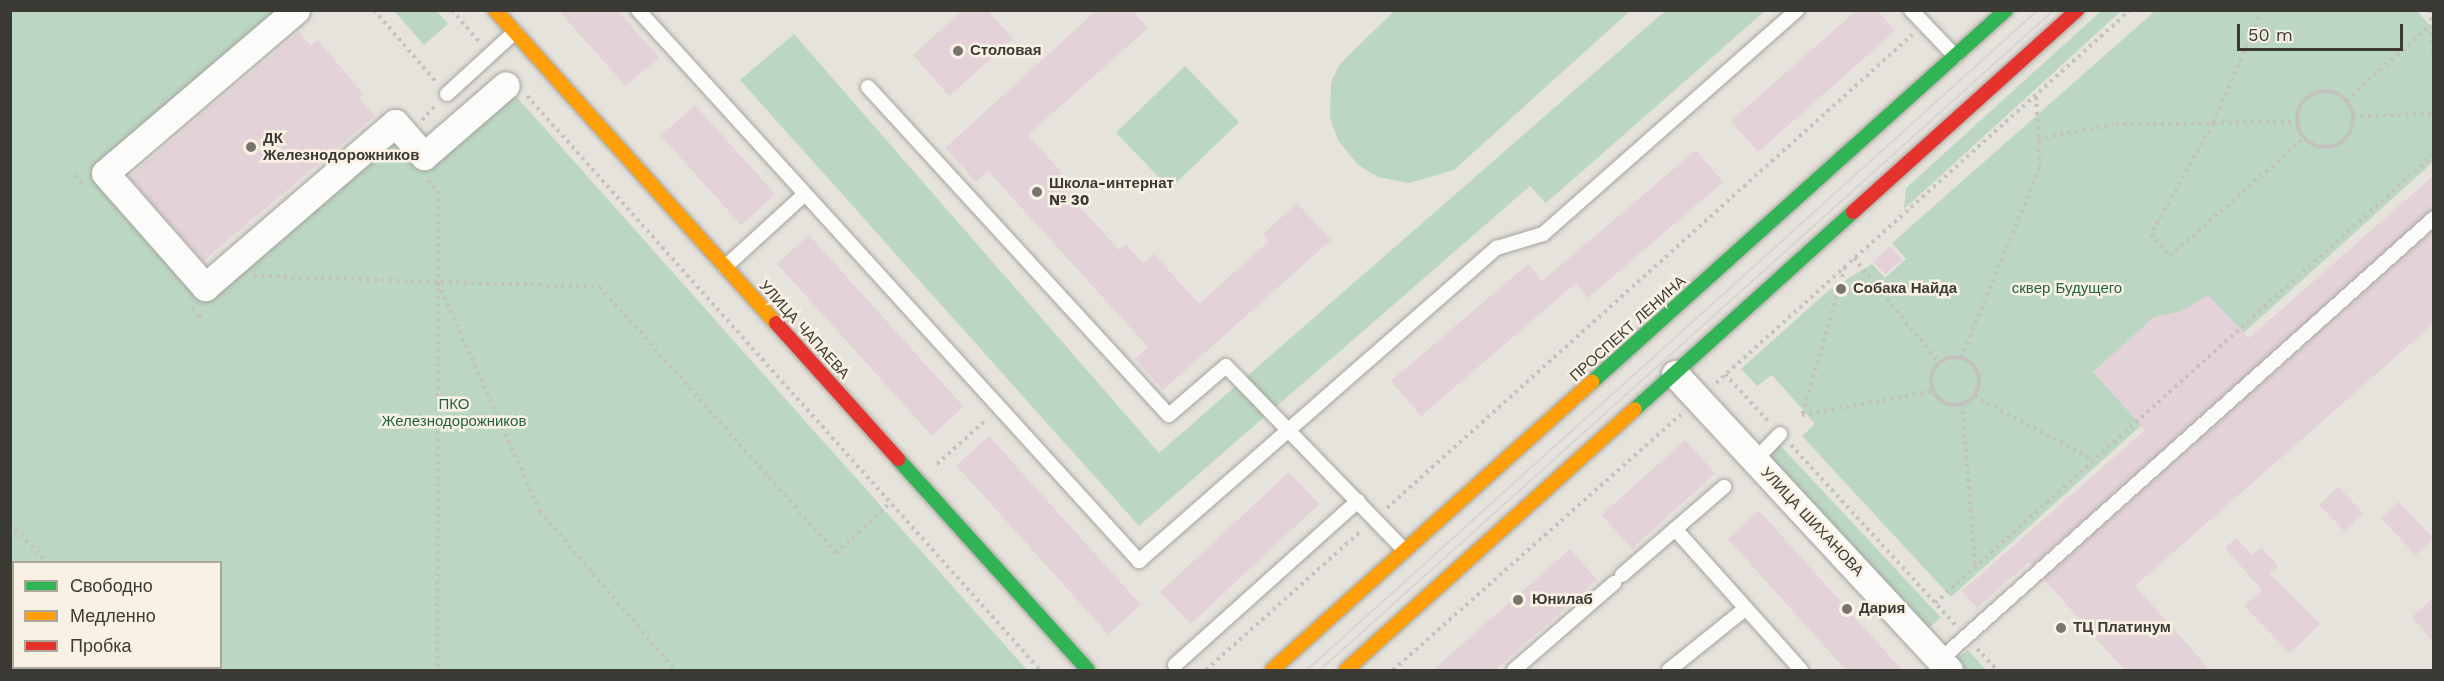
<!DOCTYPE html>
<html>
<head>
<meta charset="utf-8">
<style>
	body { margin:0 }
	#map { position:relative; width:2444px; height:681px; overflow:hidden; background:#e6e3dc; font-family:"Work Sans",sans-serif }
	div>[style] { position:absolute }
	.green>* { inset:0; background:#bbd7c3; transform-origin:0 0 }
	.building>* { inset:0; background:#e3d2d8; transform-origin:0 0 }
	.path>* { height:4px; margin-top:-2px; transform-origin:0; background:repeating-linear-gradient(90deg,#c3c2bf 0 3px,transparent 0 7.5px) }
	.path>.ring { margin:-2px; padding:0; box-sizing:content-box; background:none; border:4px solid #c3c2bf; border-radius:50% }
	.roads { filter:drop-shadow(0 0 2px #a5a39d) drop-shadow(0 0 2px #a5a39d) }
	.lane>* { height:14px; margin:-7px; padding:0 7px; transform-origin:7px; border-radius:7px; background:#fbfbfa }
	.street>* { height:27px; margin:-13.5px; padding:0 13.5px; transform-origin:13.5px; border-radius:13.5px; background:#fbfbfa }
	.fast>* { height:14px; margin:-7px; padding:0 7px; transform-origin:7px; border-radius:7px; background:#30b455 }
	.slow>* { height:14px; margin:-7px; padding:0 7px; transform-origin:7px; border-radius:7px; background:#ff9f0a }
	.jam>* { height:14px; margin:-7px; padding:0 7px; transform-origin:7px; border-radius:7px; background:#e5322d }
	.tram>* { height:1.5px; margin:-0.75px; padding:0 0.75px; transform-origin:0.75px; border-radius:0.75px; background:#d7d5d4 }
	.dots>* { width:16px; height:16px; translate:-50% -50%; box-sizing:border-box; border:3px solid #f9f2e4; border-radius:50% }
	span { translate:-50% -50%; white-space:nowrap; text-align:center; line-height:1.15; -webkit-text-stroke:5px #f9f2e4; paint-order:stroke }
	.poi-label { font-size:15px; color:#3c3a34; font-weight:700 }
	.left { translate:0 -50%; text-align:left }
	.park-label { font-size:15px; color:#236343 }
	.street-label { font-size:15px; color:#3c3a34 }
	.frame { position:absolute; inset:0; border:12px solid #3c3a34; pointer-events:none }
	.legend { position:absolute; left:12px; top:561px; width:210px; height:108px; box-sizing:border-box; background:#f9f2e4; border:2px solid #ada89e; margin:0; padding:8px 10px; list-style:none; font-size:18px; color:#3c3a34 }
	.legend li { display:flex; align-items:center; gap:12px; height:30px }
	.legend b { width:30px; border:2px solid #ada89e }
	.scale { position:absolute; left:2237px; top:24px; width:166px; height:27px; box-sizing:border-box; border:3px solid #3c3a34; border-top:0; padding-left:8px; font-size:18px; line-height:21px; white-space:nowrap; color:#3c3a34; -webkit-text-stroke:4px #f9f2e4; paint-order:stroke }
</style>
</head>
<body>
<div id="map">
	<div class="green">
		<i style="clip-path:polygon(evenodd,296px 10px,105px 173px,205px 287px,395px 123px,424px 156px,506px 85px,1027px 670px,11px 670px,10px 11px,296px 10px,14px 562px,220px 562px,220px 668px,14px 668px,14px 562px)"></i>
		<i style="clip-path:polygon(394px 11px,437px 11px,448px 24px,424px 45px)"></i>
		<i style="clip-path:polygon(1394px 11px,1394px 10px,1630px 11px,1454px 170px,1409px 183px,1378px 177px,1358px 165px,1338px 140px,1330px 118px,1331px 83px,1339px 65px)"></i>
		<i style="clip-path:polygon(1665px 11px,1765px 11px,1546px 203px,1530px 186px,1139px 526px,740px 80px,794px 34px,1159px 453px)"></i>
		<i style="clip-path:polygon(2101px 11px,2121px 11px,1904px 209px,1906px 188px)"></i>
		<i style="clip-path:polygon(2155px 11px,2417px 11px,2433px 29px,2433px 162px,1951px 597px,1802px 436px,1815px 424px,1772px 375px,1757px 386px,1741px 369px,1828px 291px,1872px 264px,1885px 278px,1906px 259px,1892px 243px)"></i>
		<i style="left:1185px;top:66px;width:78px;height:96px;rotate:46deg"></i>
		<i style="left:1779px;top:444px;width:237px;height:20px;rotate:47deg"></i>
		<i style="clip-path:polygon(1968px 650px,1986px 670px,1960px 670px,1953px 662px)"></i>
	</div>
	<div class="building">
		<i style="clip-path:polygon(558px 10px,617px 10px,659px 57px,626px 86px)"></i>
		<i style="clip-path:polygon(963px 10px,987px 10px,1013px 39px,949px 96px,913px 55px)"></i>
		<i style="clip-path:polygon(1097px 10px,1132px 10px,1148px 28px,1028px 135px,1062px 173px,1055px 180px,1119px 250px,1126px 244px,1143px 263px,1154px 254px,1199px 304px,1269px 241px,1263px 234px,1297px 203px,1331px 240px,1163px 390px,1135px 359px,1148px 347px,988px 171px,976px 182px,945px 148px)"></i>
		<i style="clip-path:polygon(1857px 10px,1877px 10px,1895px 31px,1758px 152px,1731px 121px)"></i>
		<i style="clip-path:polygon(299px 32px,311px 46px,318px 40px,363px 94px,359px 98px,375px 116px,203px 261px,129px 177px)"></i>
		<i style="left:695px;top:105px;width:120px;height:46px;rotate:48deg"></i>
		<i style="clip-path:polygon(1696px 150px,1723px 182px,1588px 298px,1576px 283px,1421px 416px,1391px 381px,1528px 264px,1542px 281px)"></i>
		<i style="clip-path:polygon(2433px 176px,2433px 209px,2032px 566px,2029px 562px,1977px 608px,1962px 591px,2145px 430px,2093px 372px,2154px 317px,2182px 311px,2208px 295px,2249px 338px)"></i>
		<i style="clip-path:polygon(2433px 231px,2433px 324px,2135px 586px,2210px 670px,2124px 670px,2044px 579px)"></i>
		<i style="left:809px;top:235px;width:231px;height:43px;rotate:48deg"></i>
		<i style="left:1890px;top:246px;width:18px;height:23px;rotate:47deg"></i>
		<i style="left:989px;top:436px;width:227px;height:44px;rotate:48deg"></i>
		<i style="left:1685px;top:440px;width:45px;height:112px;rotate:48deg"></i>
		<i style="left:1289px;top:472px;width:44px;height:176px;rotate:47deg"></i>
		<i style="left:2338px;top:487px;width:36px;height:26px;rotate:46deg"></i>
		<i style="left:2399px;top:502px;width:50px;height:24px;rotate:47deg"></i>
		<i style="clip-path:polygon(1759px 511px,1789px 544px,1902px 670px,1846px 670px,1728px 539px)"></i>
		<i style="clip-path:polygon(2236px 538px,2252px 555px,2261px 547px,2278px 566px,2269px 573px,2320px 624px,2290px 653px,2244px 606px,2262px 590px,2225px 548px)"></i>
		<i style="clip-path:polygon(1570px 549px,1597px 580px,1495px 670px,1433px 670px)"></i>
		<i style="clip-path:polygon(2433px 598px,2433px 642px,2412px 617px)"></i>
	</div>
	<div class="path">
		<i style="left:374px;top:10px;width:96px;rotate:49.2deg"></i>
		<i style="left:452px;top:10px;width:43px;rotate:49.7deg"></i>
		<i style="left:2262px;top:10px;width:123px;rotate:113.4deg"></i>
		<i style="left:2213px;top:123px;width:127px;rotate:119.2deg"></i>
		<i style="left:2151px;top:234px;width:29px;rotate:49deg"></i>
		<i style="left:2170px;top:256px;width:179px;rotate:-41.4deg"></i>
		<i style="left:2431px;top:10px;width:76px;rotate:87.7deg"></i>
		<i class="ring" style="left:2297px;top:91px;width:52px;height:52px"></i>
		<i style="left:527px;top:96px;width:770px;rotate:48.21deg"></i>
		<i style="left:2346px;top:100px;width:113px;rotate:-41.4deg"></i>
		<i style="left:2353px;top:116px;width:81px;rotate:-1.4deg"></i>
		<i style="left:422px;top:120px;width:19px;rotate:-47deg"></i>
		<i style="left:2038px;top:139px;width:79px;rotate:-10.9deg"></i>
		<i style="left:2116px;top:124px;width:180px;rotate:-0.6deg"></i>
		<i style="left:75px;top:175px;width:11px;rotate:49deg"></i>
		<i style="left:428px;top:180px;width:15px;rotate:48deg"></i>
		<i style="left:438px;top:191px;width:479px;rotate:90.1deg"></i>
		<i style="left:1854px;top:258px;width:135px;rotate:51deg"></i>
		<i style="left:1845px;top:267px;width:154px;rotate:106.2deg"></i>
		<i style="left:1802px;top:415px;width:133px;rotate:-10.4deg"></i>
		<i style="left:254px;top:276px;width:346px;rotate:1.8deg"></i>
		<i style="left:600px;top:287px;width:356px;rotate:48.4deg"></i>
		<i style="left:836px;top:553px;width:75px;rotate:-42.8deg"></i>
		<i style="left:438px;top:283px;width:250px;rotate:65.9deg"></i>
		<i style="left:540px;top:511px;width:209px;rotate:49.7deg"></i>
		<i style="left:192px;top:308px;width:11px;rotate:52deg"></i>
		<i style="left:199px;top:317px;width:8px;rotate:-40deg"></i>
		<i class="ring" style="left:1931px;top:357px;width:44px;height:44px"></i>
		<i style="left:1961px;top:358px;width:207px;rotate:-67.5deg"></i>
		<i style="left:2040px;top:167px;width:72px;rotate:-93.2deg"></i>
		<i style="left:1725px;top:374px;width:65px;rotate:47.5deg"></i>
		<i style="left:1716px;top:383px;width:557px;rotate:-42.02deg"></i>
		<i style="left:1974px;top:396px;width:136px;rotate:28.1deg"></i>
		<i style="left:1962px;top:404px;width:163px;rotate:85.4deg"></i>
		<i style="left:1791px;top:445px;width:245px;rotate:47.6deg"></i>
		<i style="left:937px;top:464px;width:67px;rotate:-42deg"></i>
		<i style="left:1387px;top:508px;width:707px;rotate:-42.02deg"></i>
		<i style="left:10px;top:524px;width:53px;rotate:45.8deg"></i>
		<i style="left:1935px;top:603px;width:671px;rotate:-41.98deg"></i>
		<i style="left:1977px;top:649px;width:29px;rotate:46deg"></i>
		<i style="left:149px;top:668px;width:4px;rotate:34deg"></i>
		<i style="left:1206px;top:670px;width:208px;rotate:-41.9deg"></i>
		<i style="left:1393px;top:670px;width:385px;rotate:-41.6deg"></i>
	</div>
	<div class="roads">
		<div class="lane">
			<i style="left:638px;top:10px;width:745px;rotate:47.72deg"></i>
			<i style="left:1139px;top:561px;width:476px;rotate:-41.2deg"></i>
			<i style="left:1497px;top:248px;width:48px;rotate:-16.9deg"></i>
			<i style="left:1543px;top:234px;width:339px;rotate:-41.4deg"></i>
			<i style="left:1911px;top:10px;width:64px;rotate:46.3deg"></i>
			<i style="left:868px;top:87px;width:445px;rotate:47.5deg"></i>
			<i style="left:1169px;top:415px;width:75px;rotate:-40.7deg"></i>
			<i style="left:1226px;top:366px;width:256px;rotate:45.9deg"></i>
			<i style="left:447px;top:94px;width:92px;rotate:-42.4deg"></i>
			<i style="left:725px;top:267px;width:108px;rotate:-42.4deg"></i>
			<i style="left:1755px;top:460px;width:36px;rotate:-46deg"></i>
			<i style="left:1675px;top:529px;width:189px;rotate:48.2deg"></i>
			<i style="left:1622px;top:575px;width:135px;rotate:-40.8deg"></i>
			<i style="left:1940px;top:660px;width:663px;rotate:-41.82deg"></i>
			<i style="left:1175px;top:665px;width:246px;rotate:-41.9deg"></i>
			<i style="left:1514px;top:670px;width:133px;rotate:-41deg"></i>
			<i style="left:1669px;top:670px;width:97px;rotate:-38.8deg"></i>
		</div>
		<div class="street">
			<i style="left:296px;top:10px;width:251px;rotate:139.5deg"></i>
			<i style="left:105px;top:173px;width:152px;rotate:48.7deg"></i>
			<i style="left:205px;top:287px;width:251px;rotate:-40.8deg"></i>
			<i style="left:395px;top:123px;width:44px;rotate:48.7deg"></i>
			<i style="left:424px;top:156px;width:108px;rotate:-40.9deg"></i>
			<i style="left:1675px;top:374px;width:403px;rotate:47.2deg"></i>
		</div>
		<div class="fast">
			<i style="left:1592px;top:382px;width:557px;rotate:-41.94deg"></i>
			<i style="left:1635px;top:409px;width:294px;rotate:-42.1deg"></i>
			<i style="left:898px;top:459px;width:284px;rotate:48deg"></i>
		</div>
		<div class="slow">
			<i style="left:495px;top:10px;width:421px;rotate:48.1deg"></i>
			<i style="left:1272px;top:670px;width:431px;rotate:-42deg"></i>
			<i style="left:1346px;top:670px;width:389px;rotate:-42.1deg"></i>
		</div>
		<div class="jam">
			<i style="left:1853px;top:212px;width:302px;rotate:-42deg"></i>
			<i style="left:776px;top:323px;width:183px;rotate:48.1deg"></i>
		</div>
	</div>
	<div class="tram">
		<i style="left:1307px;top:670px;width:985px;rotate:-42.08deg"></i>
		<i style="left:1320px;top:670px;width:987px;rotate:-41.96deg"></i>
	</div>
	<div class="dots">
		<i style="left:958px;top:51px;background:#78756f"></i>
		<i style="left:251px;top:147px;background:#78756f"></i>
		<i style="left:1037px;top:192px;background:#78756f"></i>
		<i style="left:1841px;top:289px;background:#78756f"></i>
		<i style="left:1518px;top:600px;background:#78756f"></i>
		<i style="left:1847px;top:609px;background:#78756f"></i>
		<i style="left:2061px;top:628px;background:#78756f"></i>
	</div>
	<div class="poi-label">
		<span class="left" style="left:970px;top:51px">Столовая</span>
		<span class="left" style="left:263px;top:147px">ДК<br>Железнодорожников</span>
		<span class="left" style="left:1049px;top:192px">Школа-интернат<br>№ 30</span>
		<span class="left" style="left:1853px;top:289px">Собака Найда</span>
		<span class="left" style="left:1532px;top:600px">Юнилаб</span>
		<span class="left" style="left:1859px;top:609px">Дария</span>
		<span class="left" style="left:2073px;top:628px">ТЦ Платинум</span>
	</div>
	<div class="park-label">
		<span style="left:2067px;top:289px">сквер Будущего</span>
		<span style="left:454px;top:413px">ПКО<br>Железнодорожников</span>
	</div>
	<div class="street-label">
		<span style="left:1628px;top:329px;rotate:-42deg">ПРОСПЕКТ ЛЕНИНА</span>
		<span style="left:804px;top:330px;rotate:48deg">УЛИЦА ЧАПАЕВА</span>
		<span style="left:1812px;top:522px;rotate:47deg">УЛИЦА ШИХАНОВА</span>
	</div>
	<div class="frame"></div>
	<ul class="legend">
	<li><b style="height:8px;background:#30b455"></b>Свободно</li>
	<li><b style="height:8px;background:#ff9f0a"></b>Медленно</li>
	<li><b style="height:8px;background:#e5322d"></b>Пробка</li>
	</ul>
	<div class="scale">50 m</div>
</div>
</body>
</html>
